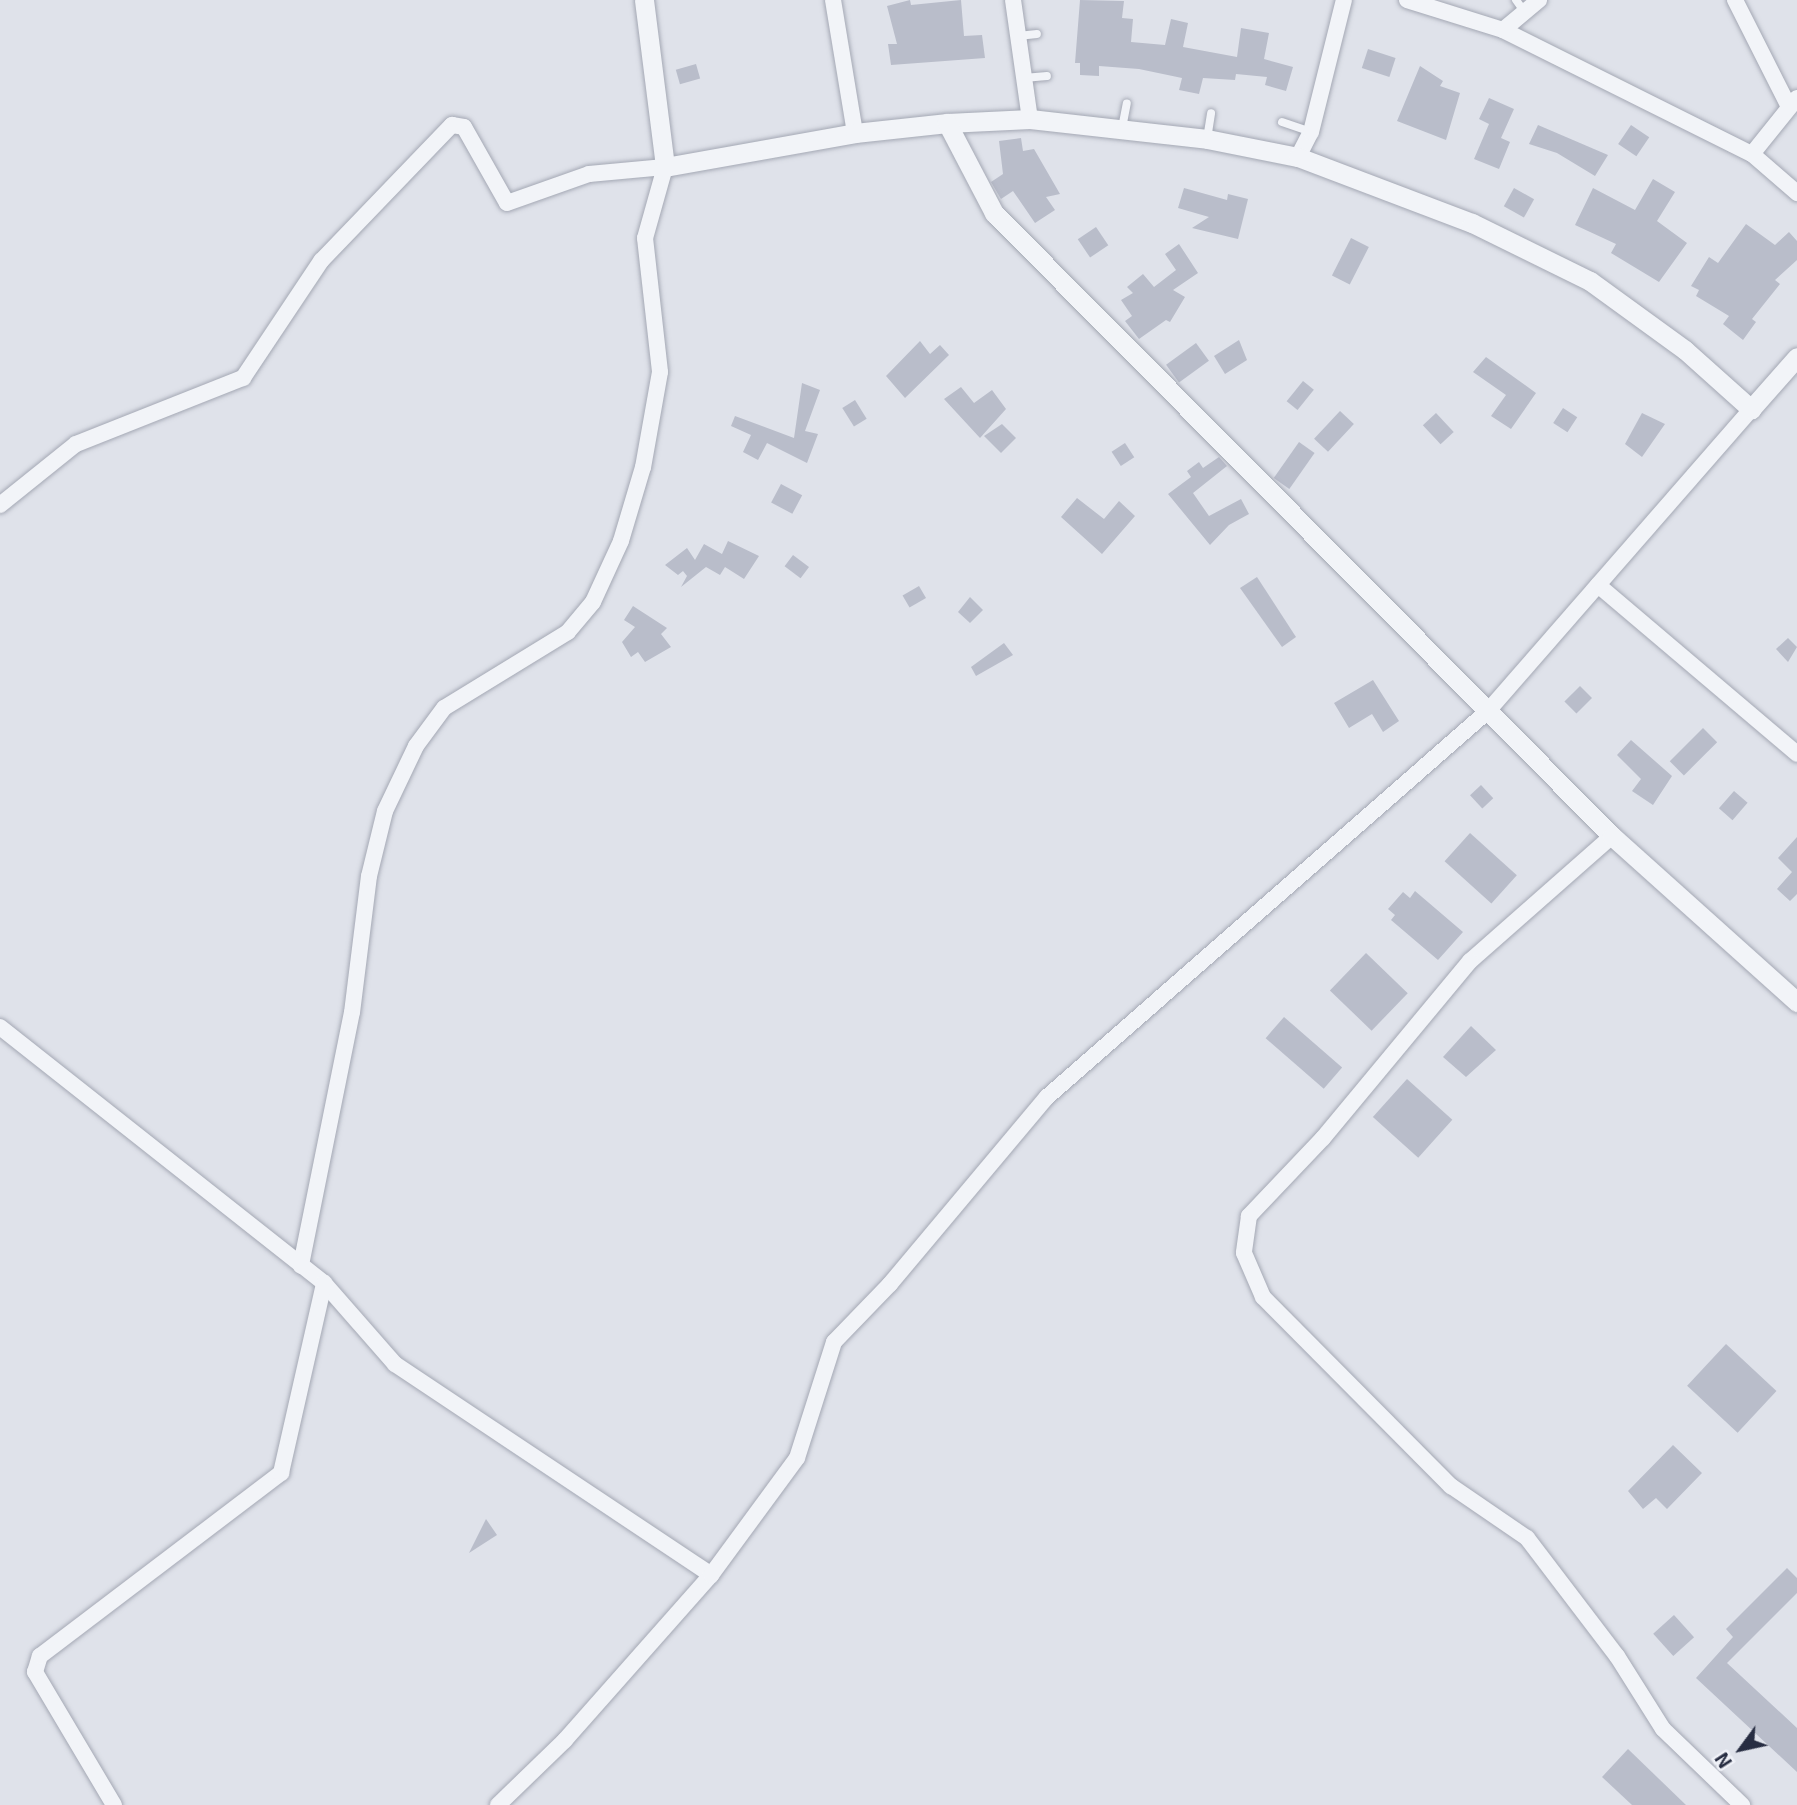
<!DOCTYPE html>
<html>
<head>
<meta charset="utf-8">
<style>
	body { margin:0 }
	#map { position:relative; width:1797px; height:1805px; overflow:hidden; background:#dfe2ea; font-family:"Exo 2",sans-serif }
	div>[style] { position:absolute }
	.building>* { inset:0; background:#b9bdca; transform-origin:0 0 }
	.roads { filter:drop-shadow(0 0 2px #a4a8b4) drop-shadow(0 0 2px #a4a8b4) }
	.service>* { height:8px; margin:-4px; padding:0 4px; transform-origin:4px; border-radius:4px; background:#f2f4f8 }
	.minor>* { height:16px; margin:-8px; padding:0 8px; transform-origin:8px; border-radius:8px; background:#f2f4f8 }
	.tertiary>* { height:19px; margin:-9.5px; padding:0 9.5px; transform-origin:9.5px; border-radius:9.5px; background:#f2f4f8 }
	span { translate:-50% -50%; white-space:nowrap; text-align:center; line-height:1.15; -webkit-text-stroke:5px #eff1f7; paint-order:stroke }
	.north { position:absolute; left:1706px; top:1714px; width:70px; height:70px; -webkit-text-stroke:5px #eff1f7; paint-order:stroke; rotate:237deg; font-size:19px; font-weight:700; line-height:28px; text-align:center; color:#272d42 }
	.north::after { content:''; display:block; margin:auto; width:24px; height:32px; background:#272d42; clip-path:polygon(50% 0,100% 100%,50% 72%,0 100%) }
</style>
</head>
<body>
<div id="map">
	<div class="building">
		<i style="clip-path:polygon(910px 0,911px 5px,961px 0,964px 36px,982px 35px,985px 58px,891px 65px,888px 44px,897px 44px,887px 6px)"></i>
		<i style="clip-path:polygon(1080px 0,1124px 1px,1122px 18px,1133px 19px,1131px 42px,1165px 45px,1171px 19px,1188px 23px,1183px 47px,1237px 57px,1241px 28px,1269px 33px,1264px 59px,1293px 67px,1286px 91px,1265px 85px,1267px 77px,1236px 74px,1235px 80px,1203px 78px,1199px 94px,1179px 90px,1182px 78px,1139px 69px,1099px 66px,1099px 76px,1080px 75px,1080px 63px,1075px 63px)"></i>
		<i style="left:1368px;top:49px;width:29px;height:20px;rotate:18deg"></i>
		<i style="left:696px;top:64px;width:15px;height:21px;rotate:74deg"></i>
		<i style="clip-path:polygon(1420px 66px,1443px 81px,1440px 86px,1460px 93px,1446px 140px,1397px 121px)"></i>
		<i style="clip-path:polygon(1489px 98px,1514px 109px,1501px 138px,1510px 142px,1499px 169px,1474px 159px,1489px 124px,1479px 119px)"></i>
		<i style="clip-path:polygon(1538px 125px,1608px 155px,1595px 176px,1557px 153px,1529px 144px)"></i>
		<i style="left:1631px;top:125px;width:22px;height:23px;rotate:34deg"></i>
		<i style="clip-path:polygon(1021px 138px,1023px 151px,1034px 149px,1060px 194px,1046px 197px,1055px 210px,1035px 223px,1013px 191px,1001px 199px,991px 182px,1003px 174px,999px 141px)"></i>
		<i style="clip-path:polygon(1653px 179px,1675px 192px,1657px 221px,1687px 243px,1659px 282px,1611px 253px,1616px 244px,1575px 225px,1593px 188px,1635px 210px)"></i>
		<i style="clip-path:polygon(1184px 188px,1227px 200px,1228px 194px,1248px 199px,1238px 239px,1192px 228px,1209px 217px,1178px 208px)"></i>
		<i style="left:1514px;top:188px;width:23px;height:21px;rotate:29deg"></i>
		<i style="clip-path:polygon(1746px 224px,1775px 245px,1789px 232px,1797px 241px,1797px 260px,1775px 280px,1780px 284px,1752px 319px,1756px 322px,1743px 340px,1723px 324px,1729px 316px,1696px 296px,1699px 290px,1691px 286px,1709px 257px,1718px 263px)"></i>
		<i style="left:1096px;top:227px;width:22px;height:22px;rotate:56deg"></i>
		<i style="left:1351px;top:238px;width:20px;height:42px;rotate:27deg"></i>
		<i style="clip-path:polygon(1179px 244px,1198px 273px,1173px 290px,1185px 297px,1170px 322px,1166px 320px,1139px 339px,1125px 321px,1132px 316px,1121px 300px,1133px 293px,1127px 287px,1143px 274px,1154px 287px,1176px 270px,1165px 254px)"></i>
		<i style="clip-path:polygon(1239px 340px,1247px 360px,1225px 374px,1214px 356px)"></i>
		<i style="clip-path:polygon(920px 341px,930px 354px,940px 345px,949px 355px,905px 398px,886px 376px)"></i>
		<i style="left:1196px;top:343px;width:22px;height:37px;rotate:54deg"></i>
		<i style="clip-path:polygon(1486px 357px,1536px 393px,1511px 429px,1491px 416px,1506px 395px,1473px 372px)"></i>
		<i style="left:1303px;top:381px;width:14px;height:26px;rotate:39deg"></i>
		<i style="clip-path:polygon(802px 383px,820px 390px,805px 431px,818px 434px,807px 463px,767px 443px,758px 460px,743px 452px,751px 435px,731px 426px,735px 416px,794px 438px)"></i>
		<i style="clip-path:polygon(961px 387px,974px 403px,992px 390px,1006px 409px,980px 438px,944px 399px)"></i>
		<i style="left:855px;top:400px;width:22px;height:15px;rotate:58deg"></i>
		<i style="left:1563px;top:408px;width:17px;height:18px;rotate:33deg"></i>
		<i style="left:1340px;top:411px;width:19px;height:38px;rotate:43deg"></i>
		<i style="left:1436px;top:413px;width:26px;height:18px;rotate:47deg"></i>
		<i style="clip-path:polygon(1642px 413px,1665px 424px,1642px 457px,1625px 444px)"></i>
		<i style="clip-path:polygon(1002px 424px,1016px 438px,1001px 453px,984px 436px)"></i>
		<i style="left:1299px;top:442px;width:19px;height:44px;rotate:35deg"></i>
		<i style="left:1125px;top:443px;width:17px;height:16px;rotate:57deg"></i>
		<i style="clip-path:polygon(1219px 457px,1227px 466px,1193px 493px,1209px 516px,1241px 499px,1249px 514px,1229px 525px,1210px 545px,1168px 494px,1191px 477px,1187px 471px,1199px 462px,1203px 468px)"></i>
		<i style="left:781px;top:484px;width:24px;height:21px;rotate:28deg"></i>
		<i style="clip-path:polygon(1077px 498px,1104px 519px,1119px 501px,1135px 516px,1102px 554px,1061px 517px)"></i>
		<i style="clip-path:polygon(728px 541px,759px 556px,744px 579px,725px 567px,720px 575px,706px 567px,681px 587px,687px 576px,683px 571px,678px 575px,665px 565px,687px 548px,695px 560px,704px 544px,722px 554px)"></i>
		<i style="left:793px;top:555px;width:20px;height:14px;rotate:37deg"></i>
		<i style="clip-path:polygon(1257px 577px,1296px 637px,1282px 647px,1240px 588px)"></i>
		<i style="left:919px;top:586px;width:14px;height:19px;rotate:60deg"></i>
		<i style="clip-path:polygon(970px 597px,983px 610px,970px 623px,958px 612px)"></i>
		<i style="clip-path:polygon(633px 606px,667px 628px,661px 634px,671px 647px,645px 662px,638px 652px,631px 657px,622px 642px,635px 627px,624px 620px)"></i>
		<i style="clip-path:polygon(1788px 638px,1797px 647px,1788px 662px,1776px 649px)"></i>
		<i style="clip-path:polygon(1004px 643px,1013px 655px,976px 676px,971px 667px)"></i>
		<i style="clip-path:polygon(1373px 680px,1399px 721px,1383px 732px,1372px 714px,1349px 728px,1334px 703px)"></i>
		<i style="left:1580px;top:686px;width:17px;height:22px;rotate:45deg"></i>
		<i style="left:1703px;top:728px;width:20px;height:47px;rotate:45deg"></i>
		<i style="clip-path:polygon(1631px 740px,1672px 776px,1653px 805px,1632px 791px,1641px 779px,1617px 755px)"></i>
		<i style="left:1481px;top:785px;width:18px;height:15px;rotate:47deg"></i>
		<i style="left:1734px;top:791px;width:18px;height:23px;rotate:41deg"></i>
		<i style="left:1470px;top:833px;width:63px;height:38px;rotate:42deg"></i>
		<i style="clip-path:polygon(1797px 837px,1797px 894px,1790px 901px,1777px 889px,1792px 872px,1778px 858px)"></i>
		<i style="clip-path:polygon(1415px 891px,1463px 932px,1438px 960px,1391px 920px,1395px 915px,1388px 909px,1403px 892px,1410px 898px)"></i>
		<i style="left:1366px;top:953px;width:58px;height:52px;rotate:44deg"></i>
		<i style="left:1284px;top:1017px;width:77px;height:28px;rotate:41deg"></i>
		<i style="clip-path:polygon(1471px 1026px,1496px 1050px,1466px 1077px,1443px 1057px)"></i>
		<i style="left:1407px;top:1079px;width:61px;height:51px;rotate:42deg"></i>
		<i style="left:1726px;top:1344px;width:69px;height:57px;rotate:43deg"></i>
		<i style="clip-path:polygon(1673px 1445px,1702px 1473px,1667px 1509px,1656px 1498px,1643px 1509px,1628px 1491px)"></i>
		<i style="clip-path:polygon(486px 1519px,497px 1535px,469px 1553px)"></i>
		<i style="clip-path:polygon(1787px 1568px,1797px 1578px,1797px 1593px,1727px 1663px,1797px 1728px,1797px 1772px,1696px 1678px,1733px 1637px,1726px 1629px)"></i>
		<i style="left:1674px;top:1615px;width:30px;height:28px;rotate:48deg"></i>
		<i style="clip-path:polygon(1628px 1749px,1686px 1805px,1632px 1805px,1602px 1777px)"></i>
	</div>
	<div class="roads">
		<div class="service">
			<i style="left:1516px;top:0;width:14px;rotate:54deg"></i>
			<i style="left:1018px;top:36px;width:19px;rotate:-6deg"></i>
			<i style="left:1024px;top:78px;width:23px;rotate:-5deg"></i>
			<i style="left:1282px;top:122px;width:31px;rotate:19deg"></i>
			<i style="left:1122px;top:128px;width:25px;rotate:-79deg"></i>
			<i style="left:1207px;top:139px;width:26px;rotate:-81deg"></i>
		</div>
		<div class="minor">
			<i style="left:833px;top:0;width:135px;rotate:80.6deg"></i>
			<i style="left:1013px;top:0;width:120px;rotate:81.9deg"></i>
			<i style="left:1407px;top:0;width:101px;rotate:17.4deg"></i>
			<i style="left:1503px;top:30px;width:278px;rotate:26.5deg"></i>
			<i style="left:1752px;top:154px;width:60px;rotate:40.9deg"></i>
			<i style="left:1735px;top:0;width:120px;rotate:63.2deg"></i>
			<i style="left:1503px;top:30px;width:47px;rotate:-39.8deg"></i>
			<i style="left:1752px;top:154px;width:72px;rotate:-51.2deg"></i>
			<i style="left:1298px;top:157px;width:28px;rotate:-63deg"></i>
			<i style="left:1311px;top:132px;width:136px;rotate:-76deg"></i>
			<i style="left:0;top:505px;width:97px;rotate:-38.8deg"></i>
			<i style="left:76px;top:444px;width:180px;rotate:-21.6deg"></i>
			<i style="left:243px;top:378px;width:141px;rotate:-56.3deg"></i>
			<i style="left:321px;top:261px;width:189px;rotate:-46.1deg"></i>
			<i style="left:452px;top:125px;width:12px;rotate:9deg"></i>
			<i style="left:464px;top:127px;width:87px;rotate:60.5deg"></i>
			<i style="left:507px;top:203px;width:87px;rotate:-19.5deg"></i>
			<i style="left:589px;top:174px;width:76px;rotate:-5.3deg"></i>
			<i style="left:665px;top:167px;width:74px;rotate:105.7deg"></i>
			<i style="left:645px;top:238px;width:135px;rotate:83.6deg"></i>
			<i style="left:660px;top:372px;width:97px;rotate:100.1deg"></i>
			<i style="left:643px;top:467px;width:77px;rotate:106.6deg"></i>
			<i style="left:621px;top:541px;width:67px;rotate:114.7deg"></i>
			<i style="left:593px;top:602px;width:39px;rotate:130deg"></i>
			<i style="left:568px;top:632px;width:145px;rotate:148.5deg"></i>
			<i style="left:444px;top:708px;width:47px;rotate:126.4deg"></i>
			<i style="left:416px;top:746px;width:72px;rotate:115.5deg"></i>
			<i style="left:385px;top:811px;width:67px;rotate:103.8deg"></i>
			<i style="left:369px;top:876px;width:137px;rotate:97.1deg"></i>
			<i style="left:352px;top:1012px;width:259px;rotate:101.4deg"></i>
			<i style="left:1598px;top:585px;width:261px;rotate:40.3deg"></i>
			<i style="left:1612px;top:836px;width:189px;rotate:138.6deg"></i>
			<i style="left:1470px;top:961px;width:230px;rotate:129.7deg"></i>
			<i style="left:1323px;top:1138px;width:108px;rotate:133.5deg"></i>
			<i style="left:1249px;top:1216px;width:37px;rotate:98deg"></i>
			<i style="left:1244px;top:1253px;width:48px;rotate:66.6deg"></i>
			<i style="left:1263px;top:1297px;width:267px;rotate:45.2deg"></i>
			<i style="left:1451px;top:1486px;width:92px;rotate:34.4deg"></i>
			<i style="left:1527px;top:1538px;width:148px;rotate:52.7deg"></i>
			<i style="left:1617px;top:1656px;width:86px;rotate:57.8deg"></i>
			<i style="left:1663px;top:1729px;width:110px;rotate:43.9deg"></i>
			<i style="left:0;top:1027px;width:413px;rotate:38.3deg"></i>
			<i style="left:324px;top:1283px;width:108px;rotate:48.8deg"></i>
			<i style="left:395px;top:1364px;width:380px;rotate:33.7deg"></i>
			<i style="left:114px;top:1805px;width:155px;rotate:-120.7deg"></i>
			<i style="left:35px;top:1672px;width:17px;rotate:-73deg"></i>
			<i style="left:40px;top:1656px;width:303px;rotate:-37.2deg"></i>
			<i style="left:281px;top:1473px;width:195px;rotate:-77.2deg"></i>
			<i style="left:498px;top:1805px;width:93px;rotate:-44.1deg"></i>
			<i style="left:565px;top:1740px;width:220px;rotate:-48.5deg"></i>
			<i style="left:711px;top:1575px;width:145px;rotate:-53.7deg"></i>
			<i style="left:797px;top:1458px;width:122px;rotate:-72.3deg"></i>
			<i style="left:834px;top:1342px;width:81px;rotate:-46deg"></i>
			<i style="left:890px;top:1284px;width:244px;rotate:-50deg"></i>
			<i style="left:1047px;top:1097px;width:586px;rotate:-41.2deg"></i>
			<i style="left:1488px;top:711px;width:400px;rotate:-48.9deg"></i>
		</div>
		<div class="tertiary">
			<i style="left:644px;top:0;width:168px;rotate:82.8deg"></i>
			<i style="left:665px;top:167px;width:193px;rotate:-10.1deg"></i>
			<i style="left:855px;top:133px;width:93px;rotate:-6.2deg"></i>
			<i style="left:947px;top:123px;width:83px;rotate:-2.8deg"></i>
			<i style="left:1030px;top:119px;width:178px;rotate:6.4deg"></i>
			<i style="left:1207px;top:139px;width:93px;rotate:11.2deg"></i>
			<i style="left:1298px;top:157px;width:186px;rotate:20.8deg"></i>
			<i style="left:1472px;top:223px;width:131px;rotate:26.2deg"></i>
			<i style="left:1590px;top:281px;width:117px;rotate:36deg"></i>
			<i style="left:1685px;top:350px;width:89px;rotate:41.8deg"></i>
			<i style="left:1751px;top:409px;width:69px;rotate:-48.5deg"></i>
			<i style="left:947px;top:123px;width:102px;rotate:62.4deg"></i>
			<i style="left:994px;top:213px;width:878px;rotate:45.23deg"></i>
			<i style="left:1612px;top:836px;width:249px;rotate:41.9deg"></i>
		</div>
	</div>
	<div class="north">N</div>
</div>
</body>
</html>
